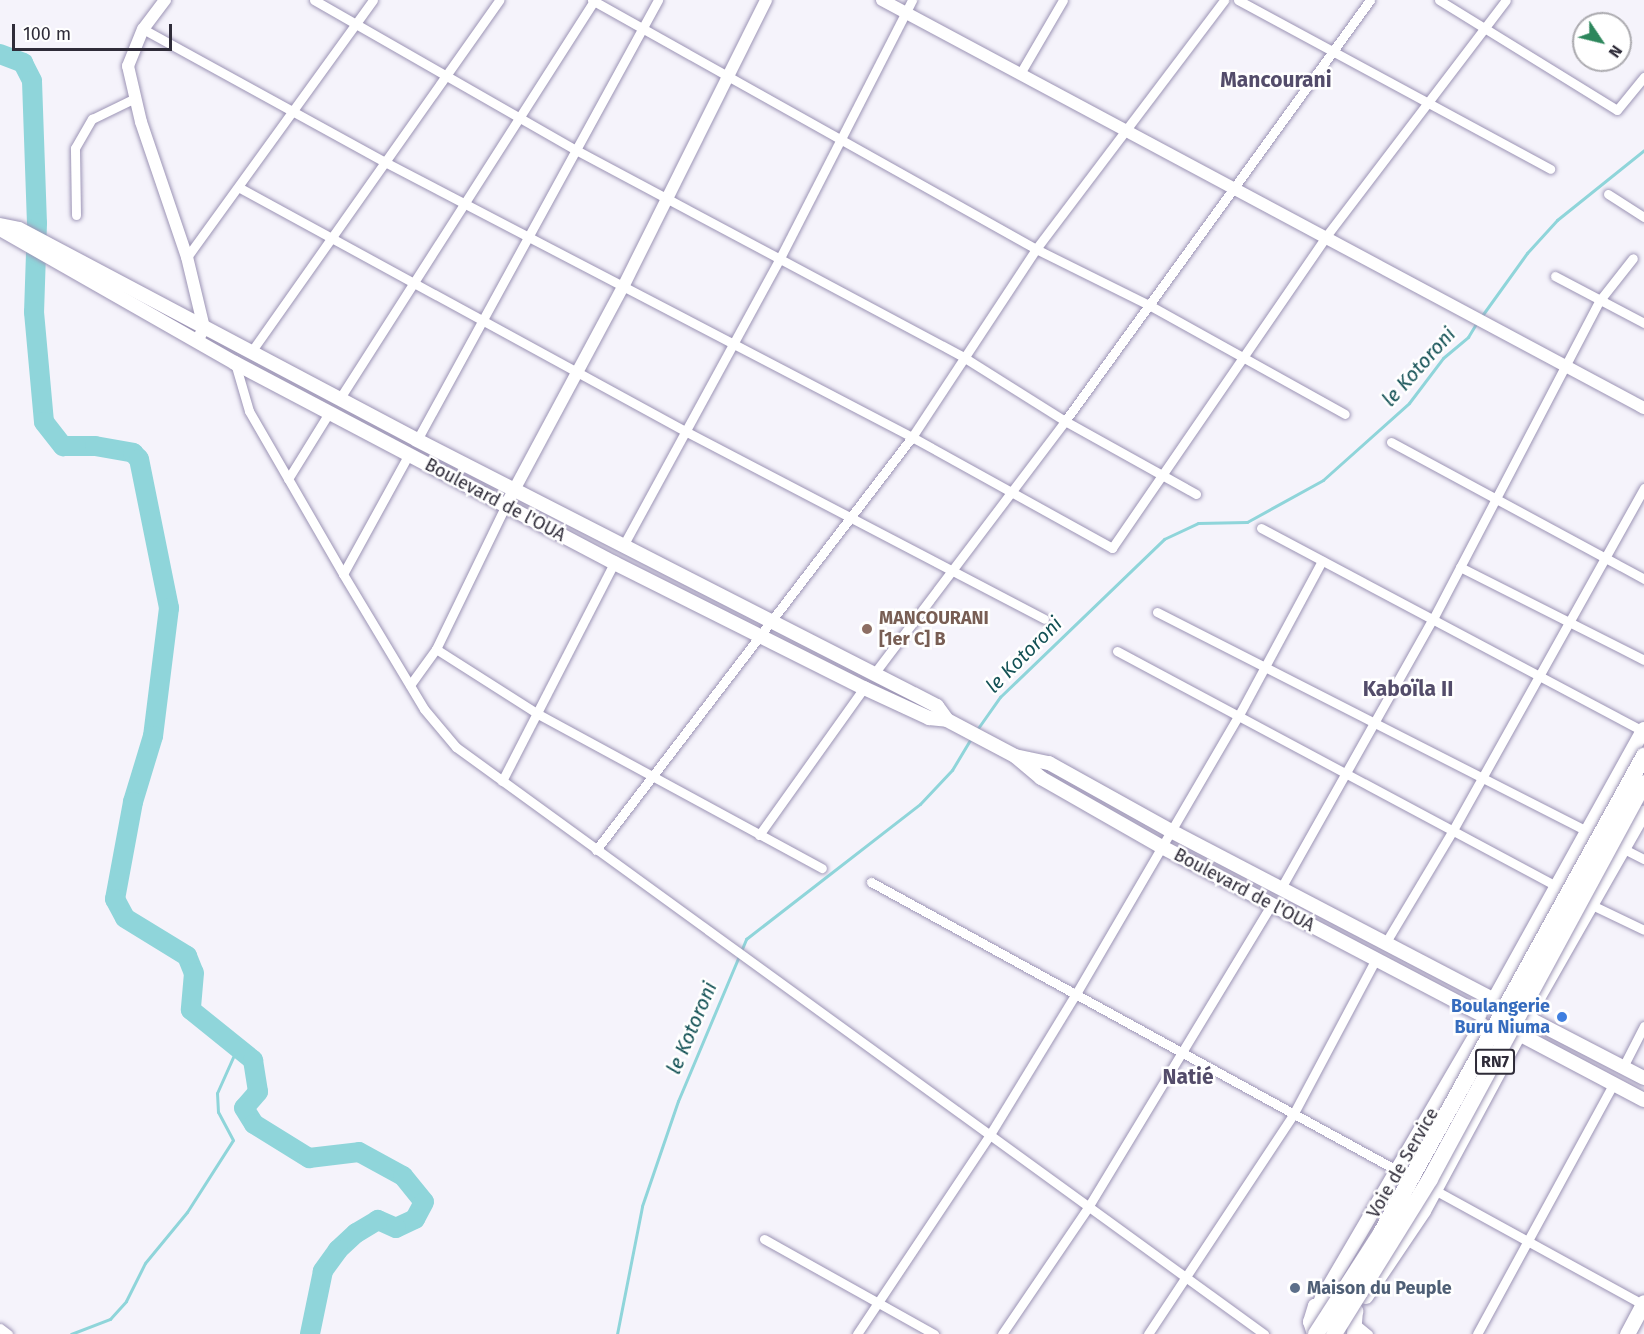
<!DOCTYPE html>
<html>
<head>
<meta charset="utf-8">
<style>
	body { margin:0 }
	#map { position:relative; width:1644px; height:1334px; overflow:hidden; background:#f5f3fb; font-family:"Fira Sans",sans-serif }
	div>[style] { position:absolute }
	.stream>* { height:3px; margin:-1.5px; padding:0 1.5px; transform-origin:1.5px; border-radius:1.5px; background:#8fd5da }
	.river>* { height:20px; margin:-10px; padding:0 10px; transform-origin:10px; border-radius:10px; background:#8fd5da }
	.roads { filter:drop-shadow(0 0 2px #9c94b5) drop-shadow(0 0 2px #9c94b5) }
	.minor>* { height:9px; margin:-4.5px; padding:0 4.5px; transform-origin:4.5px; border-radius:4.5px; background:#fff }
	.tertiary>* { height:12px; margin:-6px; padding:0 6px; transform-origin:6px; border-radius:6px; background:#fff }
	.secondary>* { height:14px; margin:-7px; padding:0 7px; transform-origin:7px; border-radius:7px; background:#fff }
	.primary>* { height:15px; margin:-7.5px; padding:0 7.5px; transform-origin:7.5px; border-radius:7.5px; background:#fff }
	.bridges { filter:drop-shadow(0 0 2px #9c94b5) drop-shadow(0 0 2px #9c94b5) }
	.trunk-bridge>* { height:16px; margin:-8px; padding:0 8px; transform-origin:8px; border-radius:8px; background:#fff }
	.dots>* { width:16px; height:16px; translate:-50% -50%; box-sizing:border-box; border:3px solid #fff; border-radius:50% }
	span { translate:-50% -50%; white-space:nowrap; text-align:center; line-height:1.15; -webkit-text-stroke:5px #fff; paint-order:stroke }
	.shield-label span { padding:2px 4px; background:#fff; border:2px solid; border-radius:4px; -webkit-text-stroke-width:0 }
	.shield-label { font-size:16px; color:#2f2c39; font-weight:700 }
	.street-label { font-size:18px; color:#2f2c39 }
	.education-label { font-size:18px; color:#785e54; font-weight:700 }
	.left { translate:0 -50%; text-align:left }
	.shop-label { font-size:18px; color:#366cbe; font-weight:700 }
	.right { translate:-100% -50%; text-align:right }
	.service-label { font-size:18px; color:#4e5e75; font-weight:700 }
	.water-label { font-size:20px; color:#135155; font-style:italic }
	.quarter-label { font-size:21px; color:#534c6a; font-weight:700 }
	.north { position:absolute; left:1572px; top:12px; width:60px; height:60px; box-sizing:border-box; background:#fff; border:2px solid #acabb0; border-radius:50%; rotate:125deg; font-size:16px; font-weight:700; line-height:24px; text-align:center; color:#2f2c39 }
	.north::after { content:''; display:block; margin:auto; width:21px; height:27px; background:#2d875c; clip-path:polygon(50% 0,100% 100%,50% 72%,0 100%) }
	.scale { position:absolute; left:12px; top:24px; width:160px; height:27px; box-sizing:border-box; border:3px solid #2f2c39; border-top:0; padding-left:8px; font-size:18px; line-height:21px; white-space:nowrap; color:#2f2c39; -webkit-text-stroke:4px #fff; paint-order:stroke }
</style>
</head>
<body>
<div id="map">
	<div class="stream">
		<i style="left:1481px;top:317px;width:79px;rotate:-54.3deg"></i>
		<i style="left:1527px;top:253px;width:45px;rotate:-47.7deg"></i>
		<i style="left:1557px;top:220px;width:112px;rotate:-38.8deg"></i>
		<i style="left:976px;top:731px;width:42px;rotate:-54.8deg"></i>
		<i style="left:1000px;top:697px;width:228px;rotate:-43.9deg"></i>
		<i style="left:1164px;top:539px;width:38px;rotate:-25deg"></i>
		<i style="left:1198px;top:523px;width:49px;rotate:-1.2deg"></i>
		<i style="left:1247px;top:522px;width:87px;rotate:-28.9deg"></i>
		<i style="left:1323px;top:480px;width:115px;rotate:-41.8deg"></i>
		<i style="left:1409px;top:403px;width:56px;rotate:-52.9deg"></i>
		<i style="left:1443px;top:358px;width:33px;rotate:-40deg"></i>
		<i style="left:1468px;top:337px;width:17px;rotate:-59deg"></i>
		<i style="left:71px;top:1334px;width:42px;rotate:-21deg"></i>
		<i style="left:110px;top:1319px;width:24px;rotate:-48deg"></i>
		<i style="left:126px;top:1301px;width:42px;rotate:-63.4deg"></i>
		<i style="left:145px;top:1263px;width:66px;rotate:-50.5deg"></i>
		<i style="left:187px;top:1212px;width:85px;rotate:-57.4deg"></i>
		<i style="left:233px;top:1140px;width:32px;rotate:-118deg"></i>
		<i style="left:218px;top:1112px;width:19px;rotate:-93deg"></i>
		<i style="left:217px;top:1093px;width:51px;rotate:-65.9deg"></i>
		<i style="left:617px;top:1334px;width:130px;rotate:-78.9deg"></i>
		<i style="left:642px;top:1206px;width:111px;rotate:-71.1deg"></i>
		<i style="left:678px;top:1101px;width:176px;rotate:-67.2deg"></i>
		<i style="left:746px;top:939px;width:220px;rotate:-37.8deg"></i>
		<i style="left:920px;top:804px;width:47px;rotate:-46.7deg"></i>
		<i style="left:952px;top:770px;width:39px;rotate:-59deg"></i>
	</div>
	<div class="river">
		<i style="left:0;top:54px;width:25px;rotate:21deg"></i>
		<i style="left:23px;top:63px;width:20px;rotate:63deg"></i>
		<i style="left:32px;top:81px;width:142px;rotate:88deg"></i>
		<i style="left:37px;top:223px;width:89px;rotate:91.9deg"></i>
		<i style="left:34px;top:312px;width:110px;rotate:84.8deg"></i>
		<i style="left:44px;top:422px;width:31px;rotate:52deg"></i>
		<i style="left:63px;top:446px;width:32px"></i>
		<i style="left:95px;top:446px;width:39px;rotate:10deg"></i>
		<i style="left:133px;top:453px;width:8px;rotate:45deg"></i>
		<i style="left:139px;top:459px;width:152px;rotate:78.6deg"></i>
		<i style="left:169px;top:608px;width:129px;rotate:97.1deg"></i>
		<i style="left:153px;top:736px;width:69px;rotate:106.9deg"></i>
		<i style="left:133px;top:802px;width:99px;rotate:100.5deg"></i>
		<i style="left:115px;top:899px;width:21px;rotate:62deg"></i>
		<i style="left:125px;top:918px;width:73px;rotate:31.5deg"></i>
		<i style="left:187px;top:956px;width:18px;rotate:68deg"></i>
		<i style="left:194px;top:973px;width:37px;rotate:95deg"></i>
		<i style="left:191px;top:1010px;width:80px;rotate:38.9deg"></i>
		<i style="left:253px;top:1060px;width:32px;rotate:81deg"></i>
		<i style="left:258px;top:1092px;width:21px;rotate:131deg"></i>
		<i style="left:244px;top:1108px;width:19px;rotate:58deg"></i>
		<i style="left:254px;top:1124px;width:65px;rotate:31.7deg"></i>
		<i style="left:309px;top:1158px;width:50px;rotate:-6.8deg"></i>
		<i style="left:359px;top:1152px;width:50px;rotate:28.6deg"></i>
		<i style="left:403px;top:1176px;width:33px;rotate:51deg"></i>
		<i style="left:424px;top:1202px;width:19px;rotate:118deg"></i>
		<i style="left:415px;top:1219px;width:21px;rotate:155deg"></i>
		<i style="left:396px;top:1228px;width:20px;rotate:-156deg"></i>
		<i style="left:378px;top:1220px;width:26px;rotate:149deg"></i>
		<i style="left:356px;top:1233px;width:25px;rotate:137deg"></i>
		<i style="left:338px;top:1250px;width:26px;rotate:126deg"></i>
		<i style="left:323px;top:1271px;width:64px;rotate:101.7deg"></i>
	</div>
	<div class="roads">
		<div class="minor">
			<i style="left:314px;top:0;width:302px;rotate:29.8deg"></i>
			<i style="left:576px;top:150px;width:441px;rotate:28.1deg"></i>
			<i style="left:965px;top:358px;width:118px;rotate:32.2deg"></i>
			<i style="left:1065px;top:421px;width:150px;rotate:29.1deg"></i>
			<i style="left:592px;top:0;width:509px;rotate:29.28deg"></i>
			<i style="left:1036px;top:249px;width:126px;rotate:26.4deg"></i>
			<i style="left:1149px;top:305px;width:224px;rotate:29.1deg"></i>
			<i style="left:1238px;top:0;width:355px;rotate:28.4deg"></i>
			<i style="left:1439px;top:0;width:209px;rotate:31.7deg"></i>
			<i style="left:1617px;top:110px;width:43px;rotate:-50.7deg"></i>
			<i style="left:143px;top:29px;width:274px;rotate:28.8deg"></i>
			<i style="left:383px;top:161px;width:597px;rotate:27.55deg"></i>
			<i style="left:912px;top:437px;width:229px;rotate:29deg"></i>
			<i style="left:1112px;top:548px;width:380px;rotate:-55.5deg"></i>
			<i style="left:1327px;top:235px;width:295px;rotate:-52.7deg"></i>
			<i style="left:1021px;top:72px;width:83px;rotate:-59.7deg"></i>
			<i style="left:240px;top:188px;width:507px;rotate:28.64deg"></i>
			<i style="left:685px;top:431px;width:405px;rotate:27.6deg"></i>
			<i style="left:1608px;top:194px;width:43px;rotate:32.6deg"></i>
			<i style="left:76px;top:215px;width:67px;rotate:-90.9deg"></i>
			<i style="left:75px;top:148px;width:34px;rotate:-60deg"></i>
			<i style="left:92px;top:119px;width:48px;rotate:-26deg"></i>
			<i style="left:187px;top:257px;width:317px;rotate:-54.1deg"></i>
			<i style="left:1555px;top:276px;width:101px;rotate:27.8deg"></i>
			<i style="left:251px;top:352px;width:431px;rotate:-54.8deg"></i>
			<i style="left:235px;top:363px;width:50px;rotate:73.7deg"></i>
			<i style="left:249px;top:411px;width:188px;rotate:60deg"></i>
			<i style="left:343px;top:574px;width:157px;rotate:59deg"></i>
			<i style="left:424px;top:709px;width:50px;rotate:49.9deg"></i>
			<i style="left:456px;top:747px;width:999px;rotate:36deg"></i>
			<i style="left:340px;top:398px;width:473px;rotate:-57.4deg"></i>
			<i style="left:417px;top:440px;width:502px;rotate:-61.29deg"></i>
			<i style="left:1391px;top:442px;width:288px;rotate:28.4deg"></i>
			<i style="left:288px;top:479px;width:78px;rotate:-58.2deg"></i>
			<i style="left:1261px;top:528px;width:433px;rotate:28deg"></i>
			<i style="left:623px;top:546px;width:328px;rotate:-61.4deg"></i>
			<i style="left:780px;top:258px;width:290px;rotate:-62.9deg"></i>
			<i style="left:1460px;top:567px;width:206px;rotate:26.8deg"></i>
			<i style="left:343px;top:574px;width:137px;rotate:-61.2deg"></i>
			<i style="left:1157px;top:612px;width:483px;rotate:27deg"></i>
			<i style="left:436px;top:649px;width:121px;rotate:32.5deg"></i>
			<i style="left:538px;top:714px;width:323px;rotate:28.5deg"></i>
			<i style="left:1117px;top:651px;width:500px;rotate:28.15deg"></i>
			<i style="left:873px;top:675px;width:318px;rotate:-52.9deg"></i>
			<i style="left:1065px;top:421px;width:520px;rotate:-54.08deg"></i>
			<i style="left:410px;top:685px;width:44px;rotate:-54.2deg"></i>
			<i style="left:436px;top:649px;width:160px;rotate:-64.1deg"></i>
			<i style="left:502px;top:781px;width:245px;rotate:-62.8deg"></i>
			<i style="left:759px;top:835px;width:181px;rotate:-54.5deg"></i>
			<i style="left:1624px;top:849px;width:22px;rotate:27deg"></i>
			<i style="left:596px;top:850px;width:520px;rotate:-52.58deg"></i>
			<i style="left:912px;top:437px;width:225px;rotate:-56.6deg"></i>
			<i style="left:1036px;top:249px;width:312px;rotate:-52.9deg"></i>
			<i style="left:871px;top:882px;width:603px;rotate:28.73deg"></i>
			<i style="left:1281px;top:888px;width:311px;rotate:-60.6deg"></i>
			<i style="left:1434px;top:617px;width:358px;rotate:-62.4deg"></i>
			<i style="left:1600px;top:300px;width:53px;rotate:-51.8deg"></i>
			<i style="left:1594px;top:906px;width:55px;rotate:25.6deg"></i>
			<i style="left:1386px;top:942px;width:131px;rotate:-59.1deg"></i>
			<i style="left:1453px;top:830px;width:392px;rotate:-60.8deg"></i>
			<i style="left:1623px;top:1067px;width:46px;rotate:-62.9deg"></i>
			<i style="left:1431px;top:1188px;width:243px;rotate:28.8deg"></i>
			<i style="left:764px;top:1239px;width:195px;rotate:29.2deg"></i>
			<i style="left:1358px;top:1326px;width:13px;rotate:39deg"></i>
			<i style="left:0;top:1328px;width:10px;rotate:37deg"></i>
			<i style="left:857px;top:1334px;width:238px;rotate:-56.3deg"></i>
			<i style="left:989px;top:1136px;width:169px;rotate:-58.6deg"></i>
			<i style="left:1077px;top:992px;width:321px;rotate:-59.7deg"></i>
			<i style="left:1239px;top:715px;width:175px;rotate:-61.7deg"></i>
			<i style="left:1002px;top:1334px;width:151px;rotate:-55.8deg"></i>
			<i style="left:1087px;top:1209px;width:355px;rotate:-58.8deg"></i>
			<i style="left:1148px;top:1334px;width:265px;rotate:-56.5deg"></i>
			<i style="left:1294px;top:1113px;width:174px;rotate:-62deg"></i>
			<i style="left:1477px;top:1334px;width:286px;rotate:-61.4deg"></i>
		</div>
		<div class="tertiary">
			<i style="left:165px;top:0;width:36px;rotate:127deg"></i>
			<i style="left:143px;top:29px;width:40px;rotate:112deg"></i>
			<i style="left:128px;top:66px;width:57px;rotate:76.9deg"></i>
			<i style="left:141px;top:122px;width:143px;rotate:71.2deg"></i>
			<i style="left:187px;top:257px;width:73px;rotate:76.5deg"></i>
			<i style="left:204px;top:328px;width:15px;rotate:118deg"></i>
			<i style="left:882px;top:0;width:864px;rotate:28.17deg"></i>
			<i style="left:506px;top:505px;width:247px;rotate:-61.8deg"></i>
			<i style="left:623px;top:287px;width:321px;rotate:-63.5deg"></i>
		</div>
		<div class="secondary">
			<i style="left:0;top:225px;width:19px;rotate:12deg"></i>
			<i style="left:19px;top:229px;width:450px;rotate:27.9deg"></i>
			<i style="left:417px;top:440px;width:584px;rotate:27.09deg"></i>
			<i style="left:937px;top:706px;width:17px;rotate:54deg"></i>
			<i style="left:947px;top:720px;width:77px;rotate:27.9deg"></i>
			<i style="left:1015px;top:756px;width:35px;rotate:12deg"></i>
			<i style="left:1049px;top:763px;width:140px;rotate:29.1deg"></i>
			<i style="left:1171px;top:831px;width:360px;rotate:27.6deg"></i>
			<i style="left:0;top:229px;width:271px;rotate:29.7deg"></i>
			<i style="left:235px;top:363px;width:429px;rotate:27.8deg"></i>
			<i style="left:614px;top:563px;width:280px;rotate:26.6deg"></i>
			<i style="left:864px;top:688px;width:72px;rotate:24.8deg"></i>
			<i style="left:929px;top:718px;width:18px;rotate:6deg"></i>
			<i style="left:1016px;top:757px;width:33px;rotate:40deg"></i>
			<i style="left:1041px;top:778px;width:139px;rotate:29.7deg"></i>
			<i style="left:1162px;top:847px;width:359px;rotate:27.7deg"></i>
			<i style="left:1497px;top:994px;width:303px;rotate:-61deg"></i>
			<i style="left:1529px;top:1014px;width:232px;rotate:-60.3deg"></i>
			<i style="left:1530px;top:1019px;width:128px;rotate:27.4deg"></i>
			<i style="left:1521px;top:1035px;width:139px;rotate:27.9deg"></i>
			<i style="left:1366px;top:1297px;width:104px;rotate:-56deg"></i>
			<i style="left:1424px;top:1211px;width:196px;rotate:-61.7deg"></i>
			<i style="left:1321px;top:1300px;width:319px;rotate:-59.7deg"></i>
			<i style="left:1314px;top:1334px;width:13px;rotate:-108deg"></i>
			<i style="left:1310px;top:1322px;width:17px;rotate:-73deg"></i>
			<i style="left:1315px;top:1306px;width:24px;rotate:-22deg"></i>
			<i style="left:1337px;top:1297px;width:24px;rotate:36deg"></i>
			<i style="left:1356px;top:1311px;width:23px;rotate:95deg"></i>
		</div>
		<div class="primary">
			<i style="left:1627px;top:1334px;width:36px;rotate:-62deg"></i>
		</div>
	</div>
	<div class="bridges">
		<div class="trunk-bridge">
			<i style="left:1316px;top:1334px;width:120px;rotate:-57.2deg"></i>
			<i style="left:1381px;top:1233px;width:545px;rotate:-61.13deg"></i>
			<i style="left:1334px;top:1334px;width:182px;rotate:-58.2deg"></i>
			<i style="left:1430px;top:1179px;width:450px;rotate:-61.6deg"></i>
		</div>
	</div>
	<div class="dots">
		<i style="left:867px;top:629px;background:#8d6e63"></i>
		<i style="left:1562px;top:1017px;background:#3f7fe0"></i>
		<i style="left:1295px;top:1288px;background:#5c6f8a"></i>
	</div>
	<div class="shield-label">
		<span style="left:1495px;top:1062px">RN7</span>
	</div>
	<div class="street-label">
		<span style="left:495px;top:500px;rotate:28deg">Boulevard de l'OUA</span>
		<span style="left:1244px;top:890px;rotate:28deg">Boulevard de l'OUA</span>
		<span style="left:1403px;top:1163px;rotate:-60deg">Voie de Service</span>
	</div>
	<div class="education-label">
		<span class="left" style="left:879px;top:629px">MANCOURANI<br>[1er C] B</span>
	</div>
	<div class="shop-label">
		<span class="right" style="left:1550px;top:1017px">Boulangerie<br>Buru Niuma</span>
	</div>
	<div class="service-label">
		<span class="left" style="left:1307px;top:1288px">Maison du Peuple</span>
	</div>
	<div class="water-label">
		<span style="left:1419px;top:367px;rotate:-48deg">le Kotoroni</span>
		<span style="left:1024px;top:655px;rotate:-45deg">le Kotoroni</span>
		<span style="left:692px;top:1028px;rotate:-67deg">le Kotoroni</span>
	</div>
	<div class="quarter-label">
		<span style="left:1276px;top:80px">Mancourani</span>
		<span style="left:1408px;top:689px">Kaboïla II</span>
		<span style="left:1188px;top:1077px">Natié</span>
	</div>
	<div class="north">N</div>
	<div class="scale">100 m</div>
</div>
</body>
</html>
